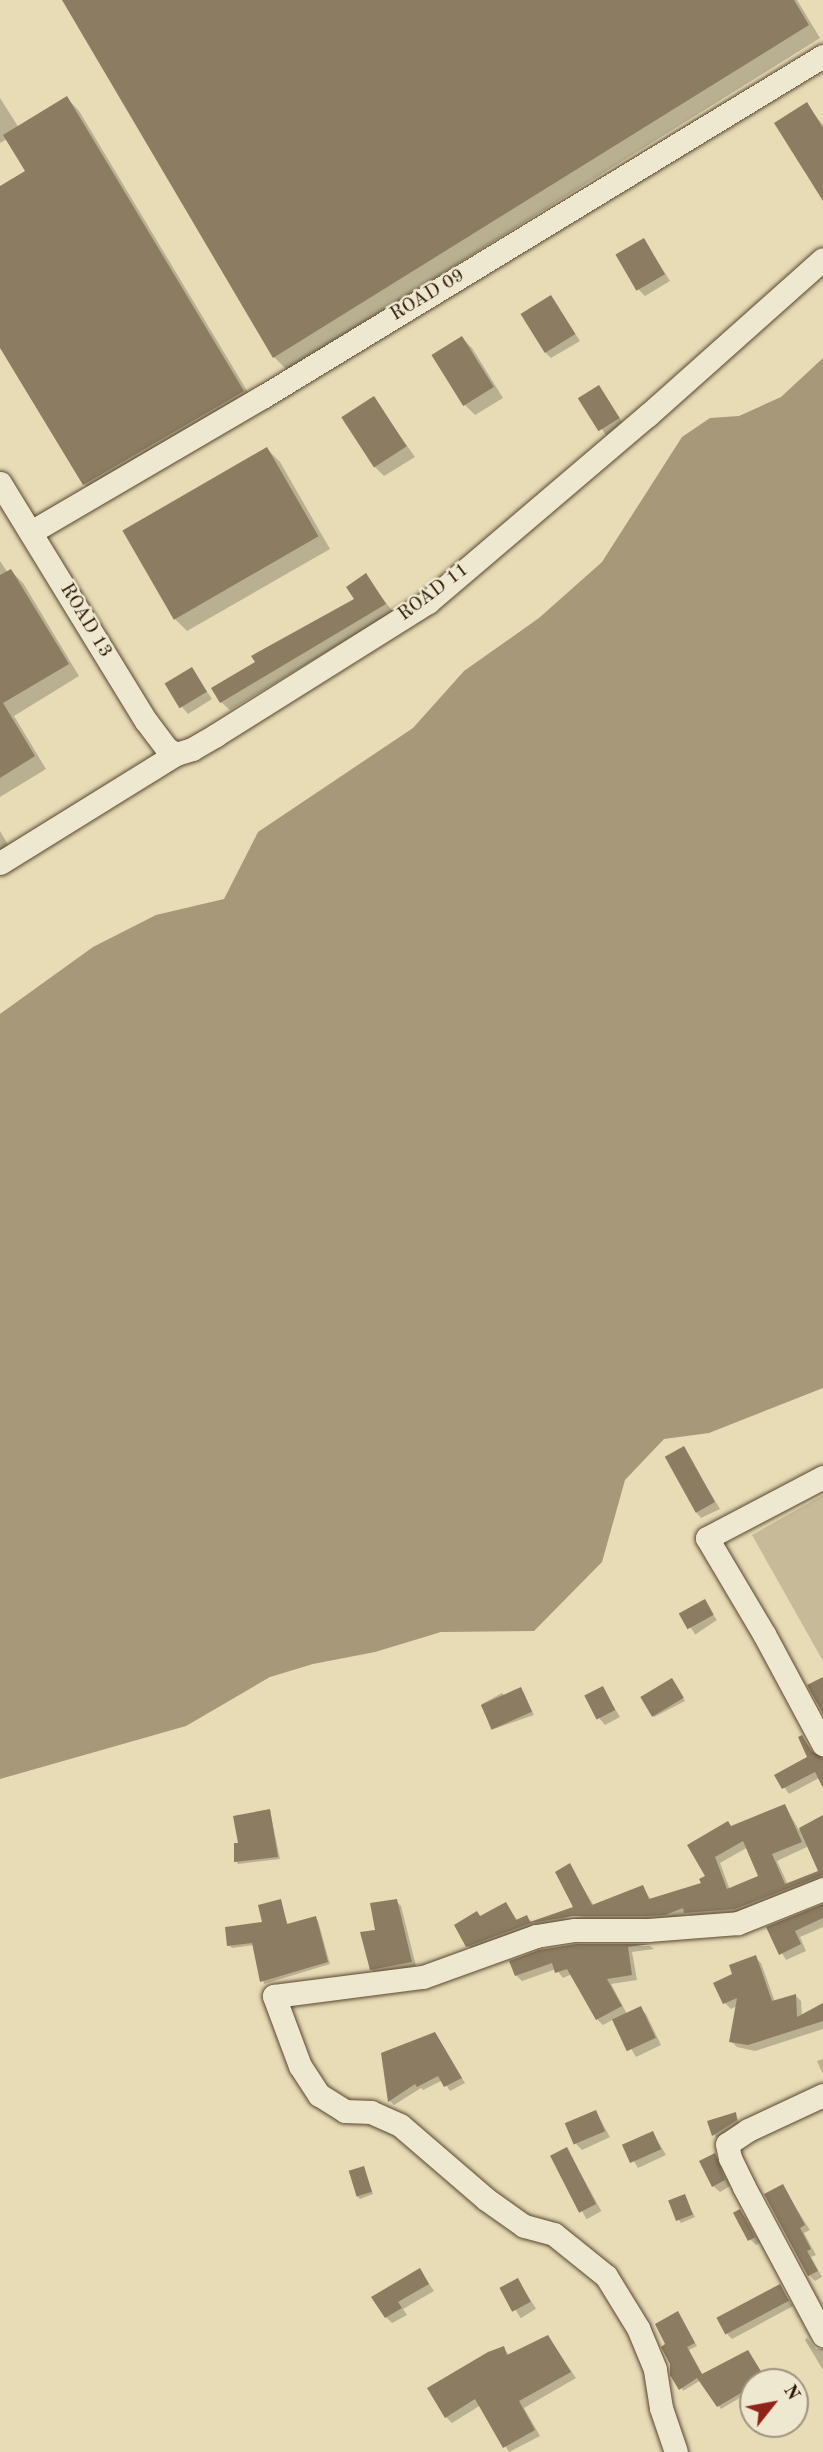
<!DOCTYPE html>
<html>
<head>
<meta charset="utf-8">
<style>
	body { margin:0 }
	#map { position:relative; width:823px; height:2452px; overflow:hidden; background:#e7dcb6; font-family:"Old Standard TT",serif }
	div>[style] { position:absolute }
	.green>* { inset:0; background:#c7ba98 }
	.water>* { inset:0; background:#a79879 }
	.shadow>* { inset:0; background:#0003; transform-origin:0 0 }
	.building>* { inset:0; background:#8c7c61; transform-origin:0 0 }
	.roads { filter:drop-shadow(0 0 2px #594630) drop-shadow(0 0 2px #594630) }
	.minor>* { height:23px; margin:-11.5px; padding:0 11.5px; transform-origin:11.5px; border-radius:11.5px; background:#efe8d0 }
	span { translate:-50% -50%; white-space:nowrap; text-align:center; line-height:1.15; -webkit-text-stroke:5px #efe8d0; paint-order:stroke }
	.street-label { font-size:19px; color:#2a1404 }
	.north { position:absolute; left:739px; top:2368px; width:70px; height:70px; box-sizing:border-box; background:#efe8d0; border:2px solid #a0937e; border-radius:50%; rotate:59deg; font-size:19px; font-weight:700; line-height:28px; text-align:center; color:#2a1404 }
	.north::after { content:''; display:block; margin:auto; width:24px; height:32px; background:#8f2418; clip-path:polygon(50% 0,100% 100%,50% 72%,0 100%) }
</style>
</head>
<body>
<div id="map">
	<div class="green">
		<i style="clip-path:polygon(823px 1495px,823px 1661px,752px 1535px)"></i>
	</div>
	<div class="water">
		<i style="clip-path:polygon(823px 358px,823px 1388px,709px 1433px,664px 1439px,625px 1480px,602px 1562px,534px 1631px,441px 1632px,375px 1652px,313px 1664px,270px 1677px,186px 1726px,0 1779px,0 1014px,93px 947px,156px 915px,224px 899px,258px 832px,413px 728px,464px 671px,539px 618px,602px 562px,682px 437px,710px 418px,739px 416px,781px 397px)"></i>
	</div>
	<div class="shadow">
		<i style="clip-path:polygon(64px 0,797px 0,820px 38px,287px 370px,274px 357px)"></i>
		<i style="clip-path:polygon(0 98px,19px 128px,67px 98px,79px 111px,255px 404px,97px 496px,84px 484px,0 345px,0 188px,27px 172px,7px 139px,0 143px)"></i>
		<i style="clip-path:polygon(806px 104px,823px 125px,823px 197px)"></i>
		<i style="clip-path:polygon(644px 240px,670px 281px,645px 296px,639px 290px)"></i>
		<i style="clip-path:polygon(551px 297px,580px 341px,551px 358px,545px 352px)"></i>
		<i style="clip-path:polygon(462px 338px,472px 348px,503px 398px,475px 415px,465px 405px)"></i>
		<i style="left:598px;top:387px;width:47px;height:21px;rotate:55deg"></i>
		<i style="clip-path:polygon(373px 398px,415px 457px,384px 476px,375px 467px)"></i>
		<i style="clip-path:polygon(267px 449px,280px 462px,330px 549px,187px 631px,174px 618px,124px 531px)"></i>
		<i style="clip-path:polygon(0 561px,8px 573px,11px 571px,23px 583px,79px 676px,14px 716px,46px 769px,0 797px)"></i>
		<i style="clip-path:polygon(366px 576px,393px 612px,230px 710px,221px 702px,356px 600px)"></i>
		<i style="clip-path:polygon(192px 669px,212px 699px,188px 714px,182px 707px)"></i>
		<i style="clip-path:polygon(0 831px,14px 855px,0 864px)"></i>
		<i style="clip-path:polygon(683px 1448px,720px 1509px,701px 1518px,695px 1511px)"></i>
		<i style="left:704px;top:1601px;width:23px;height:26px;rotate:56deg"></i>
		<i style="clip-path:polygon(674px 1682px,685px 1701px,654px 1717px,651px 1714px)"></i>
		<i style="clip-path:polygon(603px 1689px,620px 1717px,605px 1725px,599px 1718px)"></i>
		<i style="clip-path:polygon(523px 1691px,534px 1715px,491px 1730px,482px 1704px,502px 1693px,505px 1696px)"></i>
		<i style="clip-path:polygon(802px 1737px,818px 1758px,823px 1758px,823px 1781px,821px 1777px,789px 1794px,776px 1775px,810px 1758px)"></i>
		<i style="clip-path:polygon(evenodd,785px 1806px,799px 1830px,823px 1817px,823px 1865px,809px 1846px,777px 1861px,788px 1885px,823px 1870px,823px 1882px,741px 1914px,692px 1918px,688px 1914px,672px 1920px,473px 1951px,467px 1945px,480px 1917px,506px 1904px,518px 1921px,527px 1917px,533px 1923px,576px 1908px,570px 1866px,594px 1906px,643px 1887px,651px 1900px,703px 1885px,708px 1877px,690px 1846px,785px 1806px,748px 1847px,760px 1877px,730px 1890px,720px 1863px,748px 1847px,785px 1806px,583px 1913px,584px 1916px,564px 1919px,572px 1915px,583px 1913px)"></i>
		<i style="clip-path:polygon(270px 1811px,280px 1859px,238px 1864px,236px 1861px,240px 1845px)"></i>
		<i style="clip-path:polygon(280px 1901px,288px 1925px,315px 1918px,318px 1921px,330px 1964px,264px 1984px,254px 1945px,232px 1948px,229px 1945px,264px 1923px)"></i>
		<i style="clip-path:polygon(396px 1901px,401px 1906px,416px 1966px,376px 1974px,371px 1969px)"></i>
		<i style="clip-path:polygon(823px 1906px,823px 1927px,800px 1937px,806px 1951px,786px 1960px,768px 1928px)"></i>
		<i style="clip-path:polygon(576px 1946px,650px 1946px,654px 1949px,632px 1952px,637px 1980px,611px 1984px,627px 2014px,640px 2008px,646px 2014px,661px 2045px,636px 2057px,614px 2019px,603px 2025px,597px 2019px,572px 1974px,563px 1978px,556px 1969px,522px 1981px,516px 1975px)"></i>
		<i style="clip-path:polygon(755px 1957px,761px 1963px,775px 2002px,796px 1996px,801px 2001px,802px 2016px,823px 2005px,823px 2029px,755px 2051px,737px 2047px,731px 2041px,737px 2006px,731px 2009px,725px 2003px,716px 1984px,734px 1975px)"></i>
		<i style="clip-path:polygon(434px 2034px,465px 2083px,450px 2091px,443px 2080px,423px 2090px,421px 2088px,394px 2105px,390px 2101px,383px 2054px)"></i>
		<i style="clip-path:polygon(823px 2059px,823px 2074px,817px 2061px)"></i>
		<i style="clip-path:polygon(596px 2112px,610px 2137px,582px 2150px,576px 2144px)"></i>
		<i style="clip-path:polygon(736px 2114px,739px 2123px,716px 2138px,709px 2122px)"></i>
		<i style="clip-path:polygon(653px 2133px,666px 2155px,638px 2168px,625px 2146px)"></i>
		<i style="left:567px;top:2149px;width:71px;height:17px;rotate:61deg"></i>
		<i style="clip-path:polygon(714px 2155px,720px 2161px,730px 2186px,720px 2192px,713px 2186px)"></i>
		<i style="clip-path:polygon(364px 2168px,373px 2194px,360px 2199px,357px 2196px)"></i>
		<i style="clip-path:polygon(782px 2186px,810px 2230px,804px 2233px,816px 2255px,811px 2257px,822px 2277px,815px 2281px,809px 2275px)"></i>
		<i style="clip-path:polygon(684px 2196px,695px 2217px,681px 2223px,679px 2220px)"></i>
		<i style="clip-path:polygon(740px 2211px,746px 2218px,760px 2243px,756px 2245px,750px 2239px)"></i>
		<i style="clip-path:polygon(420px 2270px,434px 2291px,403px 2309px,407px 2315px,392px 2323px,386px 2317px)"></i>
		<i style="left:518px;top:2280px;width:34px;height:18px;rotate:58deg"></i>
		<i style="clip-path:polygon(779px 2286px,793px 2306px,732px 2339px,727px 2334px)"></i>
		<i style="clip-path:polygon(678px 2313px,697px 2346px,689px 2350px,703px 2376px,750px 2354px,766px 2381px,753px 2382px,753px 2390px,721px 2409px,701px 2380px,683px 2391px,668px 2345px)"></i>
		<i style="clip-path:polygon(548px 2337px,576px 2378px,524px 2408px,540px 2436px,509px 2452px,481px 2405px,452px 2423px,446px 2417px,503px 2348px,510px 2356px)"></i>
		<i style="clip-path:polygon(807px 2338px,816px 2349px,823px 2349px,823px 2370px,805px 2340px)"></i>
	</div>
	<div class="building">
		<i style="clip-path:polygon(62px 0,794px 0,809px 25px,273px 358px)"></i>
		<i style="clip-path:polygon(67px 96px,244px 391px,83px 485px,0 348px,0 186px,25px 171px,3px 135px)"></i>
		<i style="clip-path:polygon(807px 102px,823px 128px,823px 201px,774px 123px)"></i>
		<i style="left:644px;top:238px;width:42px;height:33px;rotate:60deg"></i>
		<i style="left:551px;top:295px;width:46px;height:36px;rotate:58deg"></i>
		<i style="left:462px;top:336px;width:60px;height:36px;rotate:58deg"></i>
		<i style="left:599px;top:385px;width:39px;height:25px;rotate:58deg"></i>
		<i style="left:374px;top:396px;width:60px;height:39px;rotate:57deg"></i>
		<i style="left:267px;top:447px;width:103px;height:167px;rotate:60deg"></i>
		<i style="clip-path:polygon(11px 569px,69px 664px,3px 703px,35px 756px,0 778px,0 575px)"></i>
		<i style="clip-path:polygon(366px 573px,386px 604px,220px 703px,211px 688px,255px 662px,251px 656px,354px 599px,346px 587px)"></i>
		<i style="left:192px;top:667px;width:29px;height:32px;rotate:59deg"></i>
		<i style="left:684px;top:1446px;width:64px;height:22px;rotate:61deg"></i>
		<i style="left:705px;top:1599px;width:18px;height:30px;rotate:61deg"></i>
		<i style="clip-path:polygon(823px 1677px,823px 1714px,807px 1685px)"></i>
		<i style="left:672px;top:1678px;width:23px;height:37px;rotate:59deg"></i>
		<i style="left:603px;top:1686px;width:27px;height:21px;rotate:63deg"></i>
		<i style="left:521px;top:1687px;width:27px;height:44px;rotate:66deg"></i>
		<i style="clip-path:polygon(802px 1735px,811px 1751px,823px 1758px,823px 1788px,815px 1772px,782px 1789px,774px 1775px,807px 1757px,798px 1737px)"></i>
		<i style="clip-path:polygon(evenodd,785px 1804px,802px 1842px,772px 1854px,785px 1884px,818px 1871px,799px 1828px,823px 1815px,823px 1875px,735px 1909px,684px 1913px,683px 1908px,665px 1915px,647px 1916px,573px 1916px,531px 1923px,466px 1947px,454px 1925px,477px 1911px,480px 1916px,506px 1902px,516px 1920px,527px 1915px,530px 1922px,573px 1907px,555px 1872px,570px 1863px,592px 1905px,643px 1885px,649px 1899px,701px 1883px,699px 1879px,705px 1876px,687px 1845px,728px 1821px,731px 1826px,785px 1804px,743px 1841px,758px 1876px,727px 1889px,715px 1857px,743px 1841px)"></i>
		<i style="clip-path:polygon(270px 1809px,278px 1857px,234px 1862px,234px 1843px,238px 1843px,233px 1816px)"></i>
		<i style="clip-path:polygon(281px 1899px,287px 1924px,316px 1916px,328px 1962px,260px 1982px,252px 1943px,227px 1946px,225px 1927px,262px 1922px,258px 1905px)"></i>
		<i style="clip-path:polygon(397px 1899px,412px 1962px,370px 1970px,360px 1932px,375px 1930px,370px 1903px)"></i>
		<i style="clip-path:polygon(823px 1904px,823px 1918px,795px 1931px,801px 1944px,779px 1955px,766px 1927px)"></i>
		<i style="clip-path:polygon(576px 1944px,651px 1944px,628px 1947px,632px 1975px,607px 1979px,622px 2006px,596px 2020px,567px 1969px,555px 1973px,552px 1963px,515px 1976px,509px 1961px,539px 1950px)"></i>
		<i style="clip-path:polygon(756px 1955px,772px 2001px,796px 1994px,797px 2017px,823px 2003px,823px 2021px,748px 2045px,729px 2042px,737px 1998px,723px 2004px,713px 1983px,732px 1974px,729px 1965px)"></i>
		<i style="left:641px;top:2006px;width:35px;height:32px;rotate:65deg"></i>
		<i style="clip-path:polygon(435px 2032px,462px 2078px,444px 2087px,438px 2076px,417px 2087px,415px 2084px,388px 2102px,381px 2053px)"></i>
		<i style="left:596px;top:2110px;width:23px;height:34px;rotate:67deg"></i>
		<i style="clip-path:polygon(736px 2112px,737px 2120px,712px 2136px,707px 2121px)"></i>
		<i style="left:653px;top:2131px;width:20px;height:34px;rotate:66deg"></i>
		<i style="left:567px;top:2147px;width:64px;height:19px;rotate:63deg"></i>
		<i style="clip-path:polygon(715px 2153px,725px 2180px,712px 2187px,699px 2161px)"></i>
		<i style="left:364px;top:2166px;width:27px;height:16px;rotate:73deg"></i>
		<i style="clip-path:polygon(783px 2184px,805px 2225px,800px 2228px,811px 2249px,807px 2251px,818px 2271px,808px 2276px,764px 2194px)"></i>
		<i style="left:685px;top:2194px;width:22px;height:18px;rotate:69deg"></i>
		<i style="left:740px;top:2209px;width:32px;height:8px;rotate:62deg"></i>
		<i style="clip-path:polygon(420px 2268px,429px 2284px,398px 2302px,402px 2308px,385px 2318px,371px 2297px)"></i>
		<i style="left:518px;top:2278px;width:27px;height:21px;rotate:62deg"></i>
		<i style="left:780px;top:2284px;width:19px;height:72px;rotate:62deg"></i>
		<i style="clip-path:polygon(678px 2311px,695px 2343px,687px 2347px,702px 2374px,748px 2350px,765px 2378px,753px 2382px,753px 2386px,717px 2407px,697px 2378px,679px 2390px,670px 2375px,670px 2364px,661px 2347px,665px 2344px,655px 2324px)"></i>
		<i style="clip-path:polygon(548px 2335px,571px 2372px,519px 2401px,535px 2430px,503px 2448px,475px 2399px,445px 2418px,427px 2388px,488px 2352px,504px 2346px,507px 2355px)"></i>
	</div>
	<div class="roads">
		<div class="minor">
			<i style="left:0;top:483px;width:279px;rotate:58.5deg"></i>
			<i style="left:146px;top:721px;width:34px;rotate:53deg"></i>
			<i style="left:166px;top:748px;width:12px;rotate:31deg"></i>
			<i style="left:31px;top:532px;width:270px;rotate:-30.3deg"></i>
			<i style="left:264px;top:396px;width:654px;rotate:-31.31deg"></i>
			<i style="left:0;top:863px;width:207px;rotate:-31.8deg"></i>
			<i style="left:176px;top:754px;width:17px;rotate:-17deg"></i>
			<i style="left:192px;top:749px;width:28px;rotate:-30deg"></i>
			<i style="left:216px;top:735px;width:250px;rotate:-32.1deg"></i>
			<i style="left:428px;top:602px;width:289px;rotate:-40.4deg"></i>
			<i style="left:648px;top:415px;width:234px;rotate:-41.7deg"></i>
			<i style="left:823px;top:1477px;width:131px;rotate:152.3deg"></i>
			<i style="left:707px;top:1538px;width:112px;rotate:59.3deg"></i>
			<i style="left:764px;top:1634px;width:125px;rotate:61.8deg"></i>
			<i style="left:823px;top:2095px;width:83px;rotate:155deg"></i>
			<i style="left:748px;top:2130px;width:25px;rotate:146deg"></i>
			<i style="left:727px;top:2144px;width:14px;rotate:78deg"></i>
			<i style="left:730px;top:2158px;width:32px;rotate:64deg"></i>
			<i style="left:744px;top:2187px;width:168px;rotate:61.9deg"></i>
			<i style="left:676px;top:2452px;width:46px;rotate:-108.8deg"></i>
			<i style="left:661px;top:2408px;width:39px;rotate:-99deg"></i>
			<i style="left:655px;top:2369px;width:44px;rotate:-112.5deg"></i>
			<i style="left:638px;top:2328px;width:61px;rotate:-121.6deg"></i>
			<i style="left:606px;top:2276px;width:67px;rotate:-141.1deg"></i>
			<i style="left:554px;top:2234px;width:31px;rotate:-165deg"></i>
			<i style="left:524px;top:2226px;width:47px;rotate:-144.6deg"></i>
			<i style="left:486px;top:2199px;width:113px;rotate:-139.3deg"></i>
			<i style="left:400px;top:2125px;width:32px;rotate:-156deg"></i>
			<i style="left:371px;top:2112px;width:26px;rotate:-178deg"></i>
			<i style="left:345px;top:2111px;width:31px;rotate:-148deg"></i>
			<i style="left:319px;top:2095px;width:35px;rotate:-123deg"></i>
			<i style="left:300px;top:2066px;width:75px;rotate:-110.4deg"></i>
			<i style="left:274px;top:1996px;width:150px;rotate:-7.3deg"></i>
			<i style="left:423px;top:1977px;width:120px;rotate:-19.9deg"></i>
			<i style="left:536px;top:1936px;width:39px;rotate:-9deg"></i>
			<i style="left:575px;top:1930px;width:73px"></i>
			<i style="left:648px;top:1930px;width:90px;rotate:-4.4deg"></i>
			<i style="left:738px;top:1923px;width:92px;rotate:-21.8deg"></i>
		</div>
	</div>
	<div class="street-label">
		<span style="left:428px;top:296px;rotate:-31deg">ROAD 09</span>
		<span style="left:434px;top:593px;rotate:-37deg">ROAD 11</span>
		<span style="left:85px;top:621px;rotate:59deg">ROAD 13</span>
	</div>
	<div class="north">N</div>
</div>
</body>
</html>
